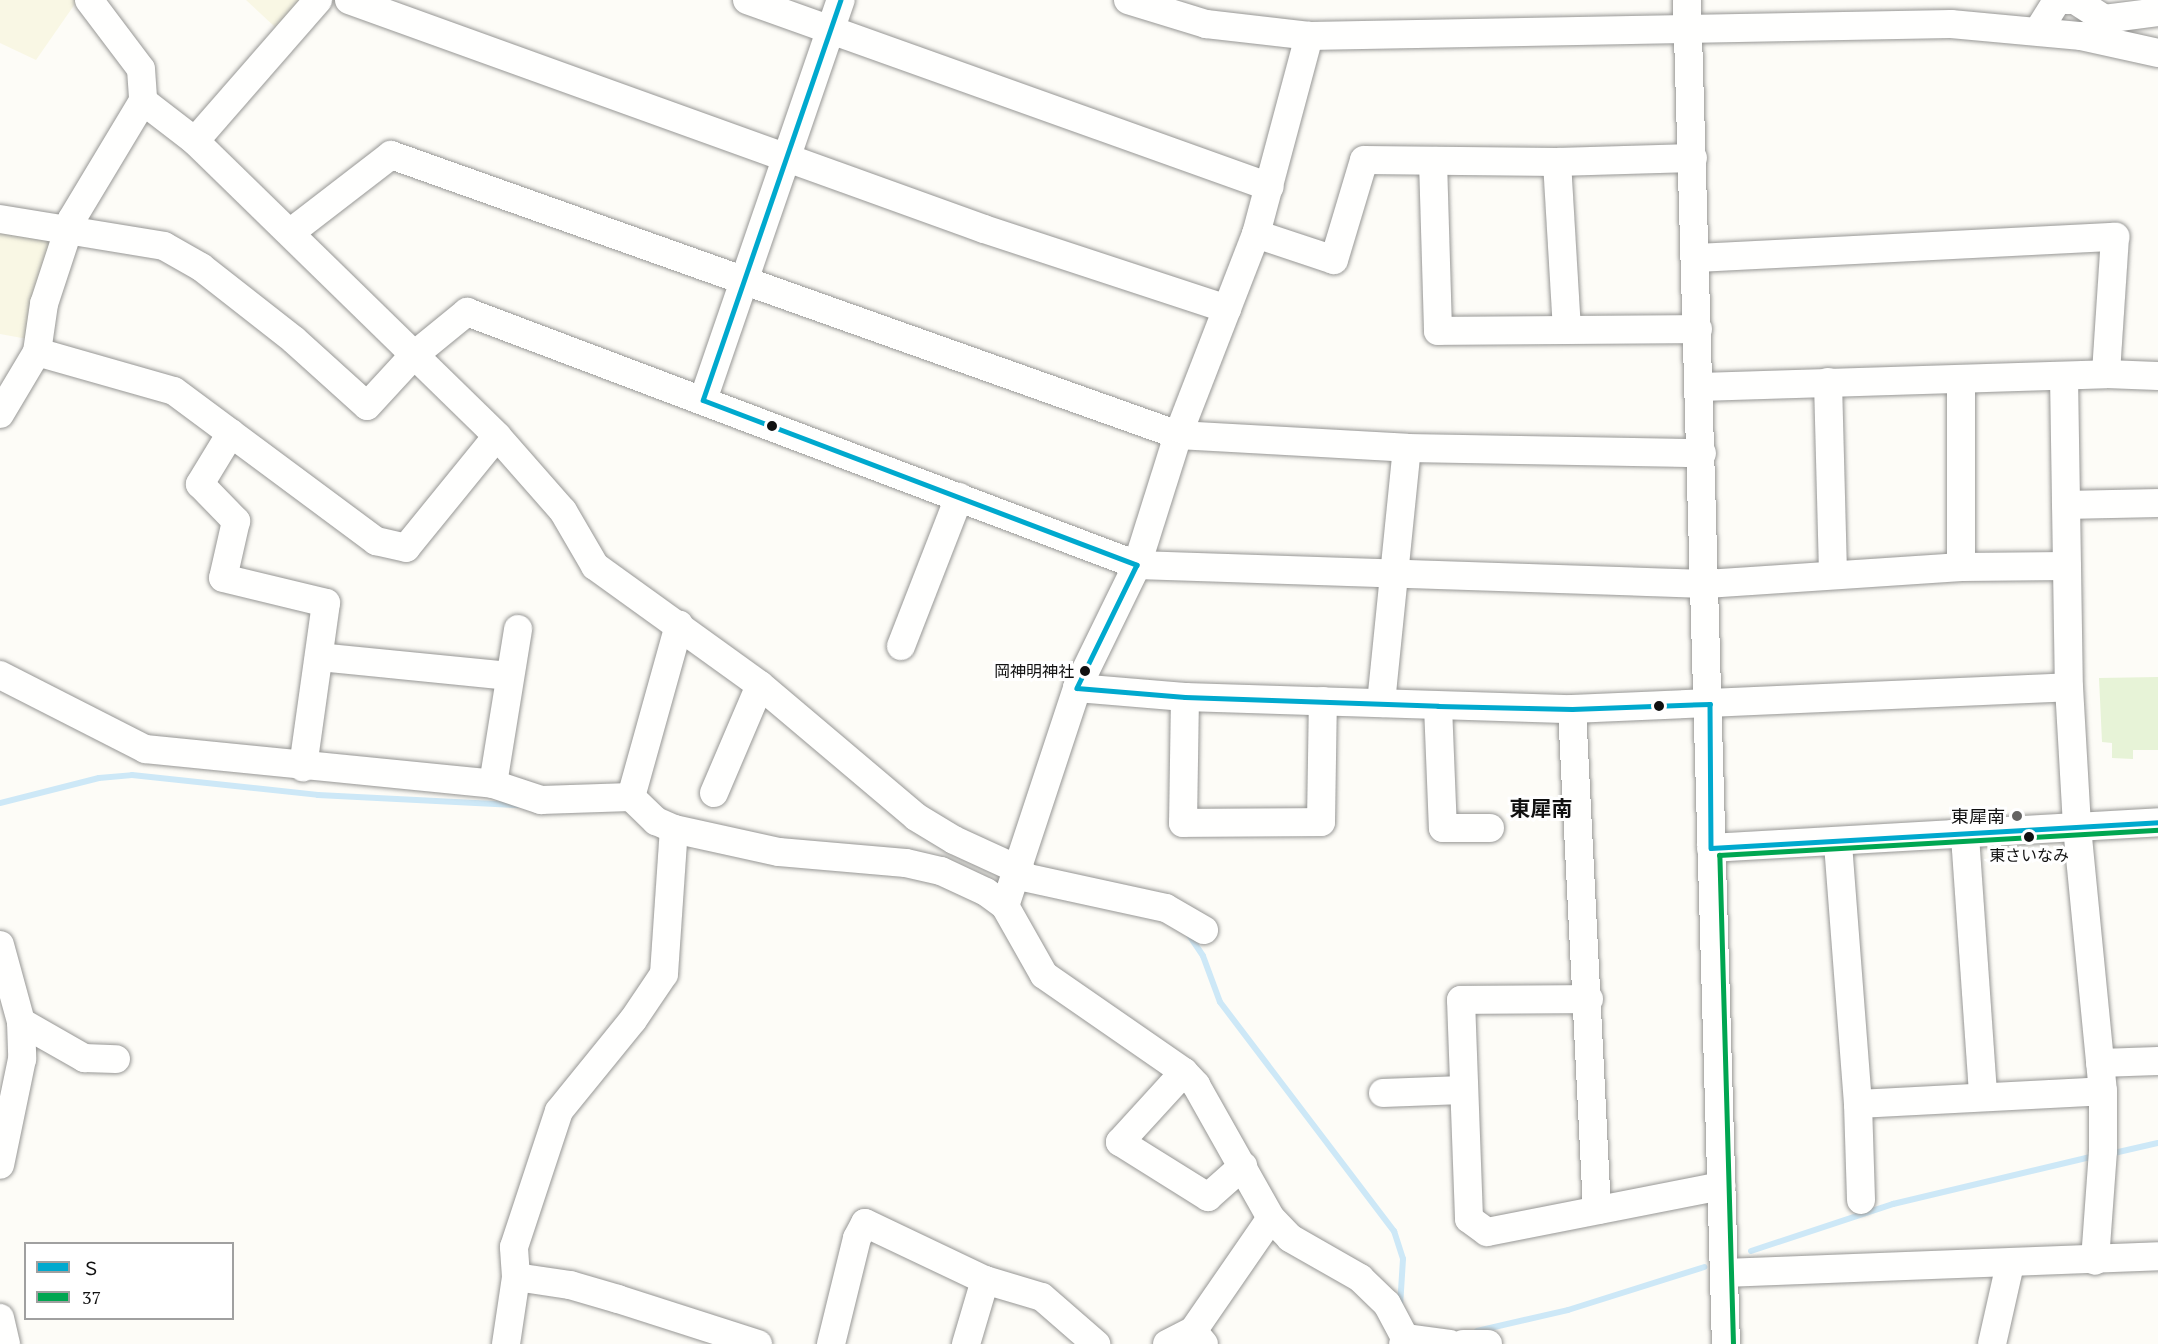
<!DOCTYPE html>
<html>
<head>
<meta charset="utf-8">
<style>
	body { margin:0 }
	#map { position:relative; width:2158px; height:1344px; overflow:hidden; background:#fdfcf7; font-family:"PT Serif","Noto Sans JP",serif }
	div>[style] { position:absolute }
	.farmland>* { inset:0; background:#f9f7e4 }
	.green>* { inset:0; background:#e7f3d7 }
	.stream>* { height:6px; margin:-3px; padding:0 3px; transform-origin:3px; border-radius:3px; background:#cde8f7 }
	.roads { filter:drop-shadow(0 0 2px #979795) drop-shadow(0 0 2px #979795) }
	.minor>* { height:28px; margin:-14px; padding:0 14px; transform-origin:14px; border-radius:14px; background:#fffffe }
	.bus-1>* { height:4.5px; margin:-2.25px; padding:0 2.25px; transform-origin:2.25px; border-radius:2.25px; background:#00a9ce }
	.bus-2>* { height:4.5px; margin:-2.25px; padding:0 2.25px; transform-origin:2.25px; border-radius:2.25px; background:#00a651 }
	.dots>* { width:16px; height:16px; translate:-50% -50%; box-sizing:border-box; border:3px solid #fff; border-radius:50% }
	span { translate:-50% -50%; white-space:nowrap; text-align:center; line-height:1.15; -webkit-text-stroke:6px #fff; paint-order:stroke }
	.bus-label { font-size:16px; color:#111 }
	.right { translate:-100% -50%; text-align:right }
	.poi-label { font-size:18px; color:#111 }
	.quarter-label { font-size:21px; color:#111; font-weight:700 }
	.legend { position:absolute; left:24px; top:1242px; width:210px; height:78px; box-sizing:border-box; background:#fff; border:2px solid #a0a0a0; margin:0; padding:8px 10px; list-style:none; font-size:18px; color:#111 }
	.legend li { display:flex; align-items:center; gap:12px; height:30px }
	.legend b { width:30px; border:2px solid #a0a0a0 }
</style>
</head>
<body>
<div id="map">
	<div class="farmland">
		<i style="clip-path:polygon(0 0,77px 0,77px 1px,36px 60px,0 43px)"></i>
		<i style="clip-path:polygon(246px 0,301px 0,275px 27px)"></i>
		<i style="clip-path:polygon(0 224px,52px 235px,33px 340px,0 334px)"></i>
	</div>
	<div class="green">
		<i style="clip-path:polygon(2158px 677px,2158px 750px,2133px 750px,2133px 759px,2112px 758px,2112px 743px,2102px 742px,2099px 678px)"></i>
	</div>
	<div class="stream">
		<i style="left:0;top:803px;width:102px;rotate:-14.2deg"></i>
		<i style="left:99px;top:778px;width:33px;rotate:-5deg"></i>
		<i style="left:132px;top:775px;width:187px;rotate:6.1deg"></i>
		<i style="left:318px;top:795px;width:200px;rotate:2.9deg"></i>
		<i style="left:1189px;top:935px;width:25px;rotate:56deg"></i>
		<i style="left:1203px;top:956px;width:49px;rotate:69.7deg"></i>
		<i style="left:1220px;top:1002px;width:288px;rotate:52.8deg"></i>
		<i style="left:1394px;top:1231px;width:29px;rotate:72deg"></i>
		<i style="left:1403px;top:1259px;width:48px;rotate:93.6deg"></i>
		<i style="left:2114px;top:1153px;width:45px;rotate:-12.8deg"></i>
		<i style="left:1751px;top:1251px;width:150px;rotate:-18.3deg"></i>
		<i style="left:1893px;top:1204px;width:204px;rotate:-13.4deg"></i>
		<i style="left:1477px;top:1331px;width:93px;rotate:-13deg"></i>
		<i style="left:1568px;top:1310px;width:143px;rotate:-17.5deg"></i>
	</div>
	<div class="roads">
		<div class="minor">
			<i style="left:89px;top:0;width:86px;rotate:53deg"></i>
			<i style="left:141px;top:69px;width:32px;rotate:86deg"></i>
			<i style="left:143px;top:101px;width:66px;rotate:37.6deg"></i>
			<i style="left:195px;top:141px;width:422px;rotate:44.3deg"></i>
			<i style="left:497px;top:436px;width:100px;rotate:48.7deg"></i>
			<i style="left:563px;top:511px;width:64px;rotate:59.8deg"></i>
			<i style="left:595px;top:566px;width:203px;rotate:35.8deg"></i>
			<i style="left:760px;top:685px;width:204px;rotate:40.2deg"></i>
			<i style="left:916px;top:817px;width:44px;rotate:31.2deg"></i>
			<i style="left:954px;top:840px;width:69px;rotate:24.7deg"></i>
			<i style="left:1017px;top:869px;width:14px;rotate:39deg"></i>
			<i style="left:1028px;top:878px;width:141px;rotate:12.3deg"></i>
			<i style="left:1166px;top:908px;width:44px;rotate:30.1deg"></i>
			<i style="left:349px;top:0;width:675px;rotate:19.83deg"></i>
			<i style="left:984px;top:229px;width:256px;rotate:18.2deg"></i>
			<i style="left:747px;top:0;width:555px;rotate:19.67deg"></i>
			<i style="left:1128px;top:0;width:82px;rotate:17.1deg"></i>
			<i style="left:1206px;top:24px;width:104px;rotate:6.6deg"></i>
			<i style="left:1309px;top:36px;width:642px;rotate:-1.07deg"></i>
			<i style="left:1951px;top:24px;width:131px;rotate:5.3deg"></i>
			<i style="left:2081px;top:36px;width:79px;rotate:12.4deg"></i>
			<i style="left:1687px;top:0;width:1345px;rotate:88.34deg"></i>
			<i style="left:2038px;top:31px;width:36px;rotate:-58deg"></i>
			<i style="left:2057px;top:0;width:18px"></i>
			<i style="left:2075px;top:0;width:35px;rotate:33deg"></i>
			<i style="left:2104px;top:19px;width:54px;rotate:-7.4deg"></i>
			<i style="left:195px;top:141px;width:187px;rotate:-48.9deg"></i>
			<i style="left:1433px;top:161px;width:170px;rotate:88.3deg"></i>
			<i style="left:1438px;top:331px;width:260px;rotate:-0.4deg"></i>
			<i style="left:1557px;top:162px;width:168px;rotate:86.6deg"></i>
			<i style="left:0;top:219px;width:166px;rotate:9.3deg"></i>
			<i style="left:164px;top:246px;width:43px;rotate:29.6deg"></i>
			<i style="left:201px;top:267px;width:118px;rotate:38.1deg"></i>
			<i style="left:294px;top:340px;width:98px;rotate:42.1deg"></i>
			<i style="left:367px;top:406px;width:68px;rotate:-47.4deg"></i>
			<i style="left:413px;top:356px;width:70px;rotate:-39.2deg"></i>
			<i style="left:467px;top:312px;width:716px;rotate:20.69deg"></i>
			<i style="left:1137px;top:565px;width:569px;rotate:1.91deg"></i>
			<i style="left:1706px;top:584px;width:256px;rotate:-3.8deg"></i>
			<i style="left:1961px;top:567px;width:106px;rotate:-0.5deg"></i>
			<i style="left:291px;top:232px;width:126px;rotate:-37.6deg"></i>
			<i style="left:391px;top:155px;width:835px;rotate:19.58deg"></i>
			<i style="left:1178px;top:435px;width:229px;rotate:3.2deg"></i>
			<i style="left:1407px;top:448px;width:295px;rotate:1deg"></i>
			<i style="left:1256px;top:234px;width:82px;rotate:18.4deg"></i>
			<i style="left:1334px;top:260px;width:104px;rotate:-73.3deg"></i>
			<i style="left:1364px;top:160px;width:193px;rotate:0.6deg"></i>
			<i style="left:1557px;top:162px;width:136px;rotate:-1.7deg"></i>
			<i style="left:1696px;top:258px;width:420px;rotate:-2.9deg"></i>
			<i style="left:2115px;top:237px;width:137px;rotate:93.8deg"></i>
			<i style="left:37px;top:352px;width:142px;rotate:15.9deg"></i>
			<i style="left:174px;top:391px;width:252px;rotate:36.6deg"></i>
			<i style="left:376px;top:541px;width:31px;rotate:13deg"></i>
			<i style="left:406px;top:548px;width:144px;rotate:-50.9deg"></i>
			<i style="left:2064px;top:376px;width:311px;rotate:89.1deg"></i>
			<i style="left:2069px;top:687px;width:140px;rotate:86.7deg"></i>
			<i style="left:2077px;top:827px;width:265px;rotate:84.4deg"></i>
			<i style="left:2103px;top:1091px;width:60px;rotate:90deg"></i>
			<i style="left:2103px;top:1151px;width:110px;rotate:94.2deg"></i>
			<i style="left:1961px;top:379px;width:188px;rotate:90deg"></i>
			<i style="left:1828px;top:382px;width:192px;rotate:88.5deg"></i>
			<i style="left:1700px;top:387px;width:406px;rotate:-1.8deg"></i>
			<i style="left:2106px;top:374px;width:52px;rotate:2.2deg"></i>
			<i style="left:703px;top:400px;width:423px;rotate:-71deg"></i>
			<i style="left:0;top:414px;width:72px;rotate:-59.2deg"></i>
			<i style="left:37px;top:352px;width:49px;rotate:-81.7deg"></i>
			<i style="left:44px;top:304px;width:89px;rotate:-71.8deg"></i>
			<i style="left:72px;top:219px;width:138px;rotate:-59deg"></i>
			<i style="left:231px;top:433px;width:60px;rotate:121.3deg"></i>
			<i style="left:200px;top:484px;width:52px;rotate:45.8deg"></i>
			<i style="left:236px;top:521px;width:58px;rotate:102.8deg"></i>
			<i style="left:223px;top:578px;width:106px;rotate:13.6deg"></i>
			<i style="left:326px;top:603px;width:166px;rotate:98deg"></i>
			<i style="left:2066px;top:505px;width:92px;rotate:-1.2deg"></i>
			<i style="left:901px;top:646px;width:160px;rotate:-68.7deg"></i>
			<i style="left:319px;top:657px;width:190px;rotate:5.7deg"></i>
			<i style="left:0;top:675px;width:163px;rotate:27deg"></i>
			<i style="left:145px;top:749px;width:350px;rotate:5.7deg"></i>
			<i style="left:493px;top:784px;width:51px;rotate:18.4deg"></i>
			<i style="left:541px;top:800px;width:90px;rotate:-1.9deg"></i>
			<i style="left:631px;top:797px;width:35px;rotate:44deg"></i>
			<i style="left:656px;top:821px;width:20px;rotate:24deg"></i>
			<i style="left:674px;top:829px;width:107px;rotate:12.4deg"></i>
			<i style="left:779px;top:852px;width:127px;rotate:5deg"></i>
			<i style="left:906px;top:863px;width:36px;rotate:13deg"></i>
			<i style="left:941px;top:871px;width:50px;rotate:25deg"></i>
			<i style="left:986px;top:892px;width:24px;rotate:36deg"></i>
			<i style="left:1005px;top:906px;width:230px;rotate:-71.7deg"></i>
			<i style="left:1077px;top:688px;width:137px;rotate:-64deg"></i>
			<i style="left:1137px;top:565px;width:136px;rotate:-72.5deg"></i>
			<i style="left:1178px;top:435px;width:216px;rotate:-68.8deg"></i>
			<i style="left:1256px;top:234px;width:205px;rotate:-75deg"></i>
			<i style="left:1077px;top:688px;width:108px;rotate:4.8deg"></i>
			<i style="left:1185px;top:697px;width:387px;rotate:1.8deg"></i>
			<i style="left:1572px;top:709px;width:497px;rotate:-2.5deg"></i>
			<i style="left:1185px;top:697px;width:126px;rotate:90.9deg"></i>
			<i style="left:1183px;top:823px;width:138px;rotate:-0.4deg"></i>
			<i style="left:1321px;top:822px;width:121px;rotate:-89.1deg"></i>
			<i style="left:1381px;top:703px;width:256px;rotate:-84.2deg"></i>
			<i style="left:1438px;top:706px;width:122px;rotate:87.7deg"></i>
			<i style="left:1443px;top:828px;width:47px"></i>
			<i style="left:1572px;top:709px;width:502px;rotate:87.14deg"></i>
			<i style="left:493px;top:784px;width:157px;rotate:-80.8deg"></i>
			<i style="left:714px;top:793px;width:117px;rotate:-66.9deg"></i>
			<i style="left:631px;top:797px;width:179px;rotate:-74.4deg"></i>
			<i style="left:1965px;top:836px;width:261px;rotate:86deg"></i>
			<i style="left:1838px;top:844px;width:261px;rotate:85.6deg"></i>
			<i style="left:1858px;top:1104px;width:96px;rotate:88.2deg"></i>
			<i style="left:1711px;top:848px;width:448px;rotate:-3.3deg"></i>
			<i style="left:1005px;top:906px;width:79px;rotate:60.5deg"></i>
			<i style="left:1044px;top:975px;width:170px;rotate:34.7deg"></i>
			<i style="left:1184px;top:1072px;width:18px;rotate:47deg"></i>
			<i style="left:1196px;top:1085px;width:153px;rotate:60.6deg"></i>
			<i style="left:1271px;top:1218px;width:28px;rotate:46deg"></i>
			<i style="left:1290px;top:1238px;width:81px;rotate:29.7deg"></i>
			<i style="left:1360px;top:1278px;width:37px;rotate:44deg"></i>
			<i style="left:1387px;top:1304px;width:38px;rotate:62deg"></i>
			<i style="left:1405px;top:1338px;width:6px;rotate:108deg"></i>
			<i style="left:0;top:945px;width:80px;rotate:74.7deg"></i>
			<i style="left:21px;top:1022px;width:37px;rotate:88deg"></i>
			<i style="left:22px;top:1059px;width:108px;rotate:101.7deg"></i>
			<i style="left:1589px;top:999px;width:128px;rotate:179.6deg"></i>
			<i style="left:1461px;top:1000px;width:219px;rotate:87.9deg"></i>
			<i style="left:1469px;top:1219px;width:22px;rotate:36deg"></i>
			<i style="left:1487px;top:1232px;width:239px;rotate:-11.1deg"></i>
			<i style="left:21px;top:1022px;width:73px;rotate:29.7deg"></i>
			<i style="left:84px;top:1058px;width:32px;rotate:2deg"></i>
			<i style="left:2100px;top:1063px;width:58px;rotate:-2deg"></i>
			<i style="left:1184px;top:1072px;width:95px;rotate:132.4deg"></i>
			<i style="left:1120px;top:1142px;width:104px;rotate:32deg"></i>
			<i style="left:1208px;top:1197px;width:47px;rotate:-41.5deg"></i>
			<i style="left:1383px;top:1093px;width:79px;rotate:-2.2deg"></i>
			<i style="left:1858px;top:1104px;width:245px;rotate:-3deg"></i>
			<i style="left:1725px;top:1273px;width:433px;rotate:-2.2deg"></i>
			<i style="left:516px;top:1277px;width:30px;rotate:-94deg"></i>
			<i style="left:514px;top:1247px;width:143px;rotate:-71.7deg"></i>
			<i style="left:559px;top:1111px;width:117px;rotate:-50.9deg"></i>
			<i style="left:633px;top:1020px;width:55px;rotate:-56deg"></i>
			<i style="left:664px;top:974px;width:145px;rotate:-86.1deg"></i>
			<i style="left:985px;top:1280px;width:59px;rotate:16.6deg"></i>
			<i style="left:1042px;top:1297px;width:72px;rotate:41deg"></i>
			<i style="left:0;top:1318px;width:27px;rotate:77deg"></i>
			<i style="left:1193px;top:1331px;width:137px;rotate:-55.4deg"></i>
			<i style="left:1405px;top:1338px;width:45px;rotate:7.6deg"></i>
			<i style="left:506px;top:1344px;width:68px;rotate:-81.5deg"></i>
			<i style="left:516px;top:1277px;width:55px;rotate:8.4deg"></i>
			<i style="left:570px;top:1285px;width:50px;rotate:16.3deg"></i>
			<i style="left:618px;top:1299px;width:147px;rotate:17.8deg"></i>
			<i style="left:831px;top:1344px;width:109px;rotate:-76.2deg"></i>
			<i style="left:857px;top:1238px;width:17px;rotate:-62deg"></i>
			<i style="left:865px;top:1223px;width:133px;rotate:25.4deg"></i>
			<i style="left:985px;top:1280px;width:67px;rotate:106.5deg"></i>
			<i style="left:1167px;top:1344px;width:29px;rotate:-27deg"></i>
			<i style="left:1193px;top:1331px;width:17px;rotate:50deg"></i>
			<i style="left:1463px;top:1344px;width:25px"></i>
			<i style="left:1992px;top:1344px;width:82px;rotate:-77.3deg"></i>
		</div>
	</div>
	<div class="bus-1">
		<i style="left:841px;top:0;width:423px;rotate:109deg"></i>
		<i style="left:703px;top:400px;width:464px;rotate:20.8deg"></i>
		<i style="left:1137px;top:565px;width:137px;rotate:116deg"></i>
		<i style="left:1077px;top:688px;width:108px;rotate:4.8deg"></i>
		<i style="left:1185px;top:697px;width:253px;rotate:2deg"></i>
		<i style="left:1438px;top:706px;width:134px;rotate:1.3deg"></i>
		<i style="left:1572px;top:709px;width:138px;rotate:-2.1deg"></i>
		<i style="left:1710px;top:704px;width:144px;rotate:89.6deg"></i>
		<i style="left:1711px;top:848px;width:448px;rotate:-3.3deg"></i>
	</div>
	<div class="bus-2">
		<i style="left:1733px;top:1344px;width:489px;rotate:-91.6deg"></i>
		<i style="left:1719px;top:855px;width:440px;rotate:-3.3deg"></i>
	</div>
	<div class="dots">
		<i style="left:772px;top:426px;background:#111"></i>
		<i style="left:1085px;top:671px;background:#111"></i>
		<i style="left:1659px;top:706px;background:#111"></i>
		<i style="left:2017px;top:816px;background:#646362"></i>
		<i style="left:2029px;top:837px;background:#111"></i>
	</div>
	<div class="bus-label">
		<span class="right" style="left:1074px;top:671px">岡神明神社</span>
		<span style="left:2029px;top:855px">東さいなみ</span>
	</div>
	<div class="poi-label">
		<span class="right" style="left:2005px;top:816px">東犀南</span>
	</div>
	<div class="quarter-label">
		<span style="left:1541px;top:808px">東犀南</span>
	</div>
	<ul class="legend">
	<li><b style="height:8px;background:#00a9ce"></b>Ｓ</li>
	<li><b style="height:8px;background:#00a651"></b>37</li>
	</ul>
</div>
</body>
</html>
